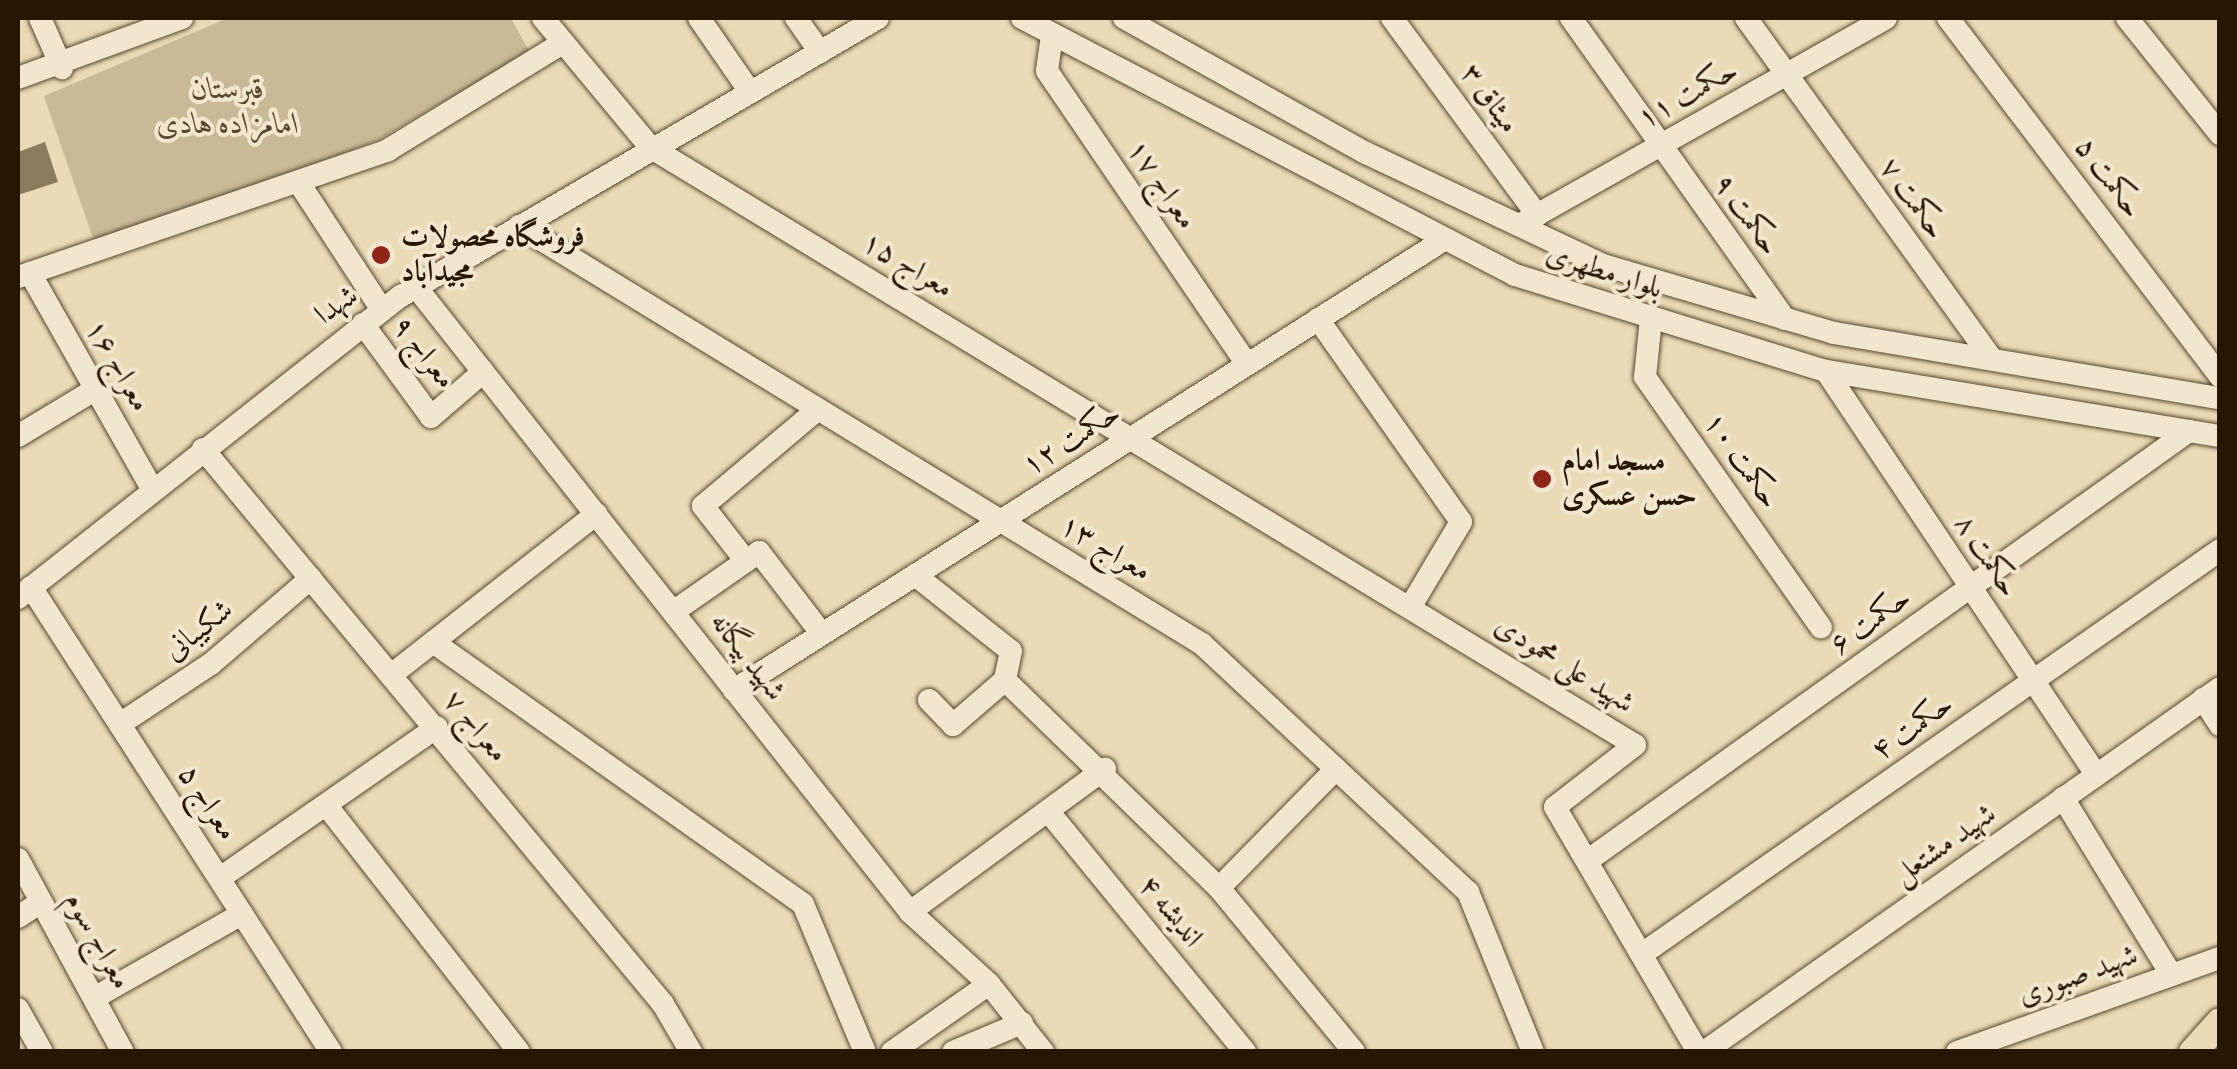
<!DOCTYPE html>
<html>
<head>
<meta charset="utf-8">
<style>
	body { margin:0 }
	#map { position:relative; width:2237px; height:1069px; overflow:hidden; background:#eadab5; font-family:Vollkorn,Amiri,serif }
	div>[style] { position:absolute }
	.green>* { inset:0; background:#c9b997 }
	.building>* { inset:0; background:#8c7c5f }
	.roads { filter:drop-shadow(0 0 2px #58472f) drop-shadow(0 0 2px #58472f) }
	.minor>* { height:22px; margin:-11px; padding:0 11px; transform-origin:11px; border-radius:11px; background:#f1e7cf }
	.major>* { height:28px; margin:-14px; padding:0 14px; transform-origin:14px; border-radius:14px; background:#eadab5 }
	.dots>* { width:28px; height:28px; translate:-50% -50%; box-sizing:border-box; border:5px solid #f1e7cf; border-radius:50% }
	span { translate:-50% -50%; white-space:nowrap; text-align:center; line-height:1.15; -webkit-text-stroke:8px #f1e7cf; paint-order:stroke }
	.park-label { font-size:30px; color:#58472f; font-style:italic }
	.street-label { font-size:30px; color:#271602 }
	.poi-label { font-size:30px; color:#271602; font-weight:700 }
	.left { translate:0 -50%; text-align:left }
	.frame { position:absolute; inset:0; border:20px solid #271602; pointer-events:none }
</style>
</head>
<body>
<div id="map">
	<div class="green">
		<i style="clip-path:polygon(228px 18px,511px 18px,529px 51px,378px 140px,96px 247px,44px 96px)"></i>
	</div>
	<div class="building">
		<i style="clip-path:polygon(45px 142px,58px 182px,18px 195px,18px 152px)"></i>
	</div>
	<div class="roads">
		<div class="minor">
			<i style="left:40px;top:18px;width:55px;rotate:66.3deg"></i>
			<i style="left:543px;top:18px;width:168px;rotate:50.3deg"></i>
			<i style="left:650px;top:147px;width:1152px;rotate:31.26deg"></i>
			<i style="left:1635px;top:745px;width:101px;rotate:142.2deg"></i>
			<i style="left:1555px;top:807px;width:284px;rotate:59.7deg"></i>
			<i style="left:699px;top:18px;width:90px;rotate:55.4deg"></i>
			<i style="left:796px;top:18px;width:42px;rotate:54.8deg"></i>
			<i style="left:1022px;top:18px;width:556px;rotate:27.53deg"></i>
			<i style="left:1515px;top:275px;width:325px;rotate:17.2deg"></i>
			<i style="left:1826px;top:371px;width:399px;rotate:9.4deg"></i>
			<i style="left:1124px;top:18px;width:277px;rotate:29.2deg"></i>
			<i style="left:1366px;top:153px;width:262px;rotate:25.3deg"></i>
			<i style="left:1603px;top:265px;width:241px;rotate:16.4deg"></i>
			<i style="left:1834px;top:333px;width:391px;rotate:9.6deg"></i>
			<i style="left:1392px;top:18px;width:245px;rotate:53.6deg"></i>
			<i style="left:1571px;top:18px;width:369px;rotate:54.6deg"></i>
			<i style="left:1746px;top:18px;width:419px;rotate:54.2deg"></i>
			<i style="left:1948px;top:18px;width:450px;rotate:52.8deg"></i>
			<i style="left:2127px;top:18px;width:149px;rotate:51.3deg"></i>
			<i style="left:1052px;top:35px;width:36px;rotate:98deg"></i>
			<i style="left:1047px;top:71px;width:355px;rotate:55.7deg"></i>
			<i style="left:18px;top:78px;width:175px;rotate:-20.1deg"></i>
			<i style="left:299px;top:183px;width:152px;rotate:56.8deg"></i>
			<i style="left:1519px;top:225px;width:421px;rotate:-29.4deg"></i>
			<i style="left:519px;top:226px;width:801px;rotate:31.47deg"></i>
			<i style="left:1202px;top:644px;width:364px;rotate:43deg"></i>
			<i style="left:1468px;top:892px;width:173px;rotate:67.9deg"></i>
			<i style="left:30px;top:273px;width:248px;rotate:60.5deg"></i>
			<i style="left:18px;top:277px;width:391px;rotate:-18.9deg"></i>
			<i style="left:388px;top:150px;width:203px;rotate:-31.5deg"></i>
			<i style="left:416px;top:287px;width:797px;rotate:51.68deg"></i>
			<i style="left:910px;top:912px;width:107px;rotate:42.3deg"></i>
			<i style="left:989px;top:984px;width:87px;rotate:51.5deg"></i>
			<i style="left:1318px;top:319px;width:248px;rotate:54.8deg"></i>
			<i style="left:1461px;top:522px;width:98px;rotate:120.8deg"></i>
			<i style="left:1651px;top:319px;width:58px;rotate:95.9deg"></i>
			<i style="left:1645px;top:377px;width:306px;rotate:54.9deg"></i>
			<i style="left:363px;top:324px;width:115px;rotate:53.8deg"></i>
			<i style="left:431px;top:417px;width:69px;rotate:-40.9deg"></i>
			<i style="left:1826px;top:371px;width:486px;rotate:56.2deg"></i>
			<i style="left:18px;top:436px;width:91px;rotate:-31.1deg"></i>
			<i style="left:203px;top:449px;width:721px;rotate:50.35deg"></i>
			<i style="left:663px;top:1004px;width:56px;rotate:59.7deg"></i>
			<i style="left:746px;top:561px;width:70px;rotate:-128deg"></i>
			<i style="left:703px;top:506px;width:150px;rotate:-40.1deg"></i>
			<i style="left:915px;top:575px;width:122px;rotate:38.4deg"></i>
			<i style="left:1011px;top:651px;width:30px;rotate:102deg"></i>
			<i style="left:1005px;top:680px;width:298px;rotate:44.2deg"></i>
			<i style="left:1219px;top:888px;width:212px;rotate:50.5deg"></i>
			<i style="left:31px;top:587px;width:553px;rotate:57.17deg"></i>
			<i style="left:18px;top:598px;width:488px;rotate:-38.3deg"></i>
			<i style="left:401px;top:296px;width:552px;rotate:-30.23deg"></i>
			<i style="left:673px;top:612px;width:105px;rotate:-34.9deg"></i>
			<i style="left:759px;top:552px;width:103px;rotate:52.5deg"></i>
			<i style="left:433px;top:642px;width:453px;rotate:35.3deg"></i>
			<i style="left:803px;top:904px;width:160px;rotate:67.3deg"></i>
			<i style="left:391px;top:675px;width:261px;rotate:-38.1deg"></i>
			<i style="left:734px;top:690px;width:838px;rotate:-32.38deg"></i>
			<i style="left:2203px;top:699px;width:31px;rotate:57deg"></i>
			<i style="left:929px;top:700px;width:35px;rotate:46deg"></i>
			<i style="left:953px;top:725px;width:69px;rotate:-40.9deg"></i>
			<i style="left:120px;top:724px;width:110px;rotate:-33.5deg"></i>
			<i style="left:212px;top:663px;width:130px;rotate:-40.6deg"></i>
			<i style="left:2063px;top:798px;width:206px;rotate:58.5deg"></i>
			<i style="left:330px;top:810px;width:307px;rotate:52deg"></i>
			<i style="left:1048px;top:811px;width:311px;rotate:50.7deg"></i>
			<i style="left:18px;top:859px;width:220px;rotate:61.5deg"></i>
			<i style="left:1587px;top:861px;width:740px;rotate:-35.54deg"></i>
			<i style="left:220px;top:878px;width:264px;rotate:-34.8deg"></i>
			<i style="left:1219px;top:888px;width:167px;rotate:-45.5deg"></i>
			<i style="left:910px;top:912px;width:242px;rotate:-36.3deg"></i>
			<i style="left:18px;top:917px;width:27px;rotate:-33deg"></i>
			<i style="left:1642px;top:954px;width:705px;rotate:-34.95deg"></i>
			<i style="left:94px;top:998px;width:170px;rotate:-29.6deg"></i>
			<i style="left:18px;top:1009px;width:49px;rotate:60.8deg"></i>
			<i style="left:892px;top:1052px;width:118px;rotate:-35deg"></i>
			<i style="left:953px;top:1052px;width:75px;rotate:-22.8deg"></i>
			<i style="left:1704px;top:1052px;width:631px;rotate:-35.2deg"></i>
			<i style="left:1957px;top:1052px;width:279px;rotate:-19.7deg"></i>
		</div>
		<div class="major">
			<i style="left:2193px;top:1052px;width:40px;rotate:-48deg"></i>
		</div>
	</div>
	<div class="dots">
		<i style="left:381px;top:255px;background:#8f2418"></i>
		<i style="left:1542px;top:479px;background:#8f2418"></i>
	</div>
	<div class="park-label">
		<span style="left:228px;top:107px">قبرستان<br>امامزاده هادی</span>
	</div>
	<div class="street-label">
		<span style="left:1688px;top:95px;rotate:-29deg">حکمت ۱۱</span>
		<span style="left:1489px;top:99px;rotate:54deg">میثاق ۳</span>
		<span style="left:2108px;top:178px;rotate:53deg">حکمت ۵</span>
		<span style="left:1161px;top:185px;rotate:56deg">معراج ۱۷</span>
		<span style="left:1912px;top:199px;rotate:54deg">حکمت ۷</span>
		<span style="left:1746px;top:215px;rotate:54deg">حکمت ۹</span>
		<span style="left:907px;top:266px;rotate:31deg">معراج ۱۵</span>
		<span style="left:1604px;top:272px;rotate:18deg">بلوار مطهری</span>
		<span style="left:337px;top:306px;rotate:-36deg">شهدا</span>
		<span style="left:423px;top:353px;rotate:52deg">معراج ۹</span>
		<span style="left:117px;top:366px;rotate:60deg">معراج ۱۶</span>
		<span style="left:1072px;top:440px;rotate:-32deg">حکمت ۱۲</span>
		<span style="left:1741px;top:461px;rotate:55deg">حکمت ۱۰</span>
		<span style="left:1105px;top:549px;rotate:31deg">معراج ۱۳</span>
		<span style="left:1986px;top:556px;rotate:56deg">حکمت ۸</span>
		<span style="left:1871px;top:622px;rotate:-36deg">حکمت ۶</span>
		<span style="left:199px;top:631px;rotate:-38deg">شکیبانی</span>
		<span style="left:747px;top:657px;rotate:52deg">شهید بیگانه</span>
		<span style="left:1564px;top:665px;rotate:32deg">شهید علی محمودی</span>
		<span style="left:475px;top:727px;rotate:50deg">معراج ۷</span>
		<span style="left:1913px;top:728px;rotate:-35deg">حکمت ۴</span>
		<span style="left:207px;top:803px;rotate:57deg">معراج ۵</span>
		<span style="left:1945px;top:845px;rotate:-35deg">شهید مشتعل</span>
		<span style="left:1170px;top:912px;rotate:51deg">اندیشه ۴</span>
		<span style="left:97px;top:941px;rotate:61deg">معراج سوم</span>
		<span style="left:2078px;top:976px;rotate:-20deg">شهید صبوری</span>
	</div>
	<div class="poi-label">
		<span class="left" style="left:401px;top:255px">فروشگاه محصولات<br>مجیدآباد</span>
		<span class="left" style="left:1562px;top:479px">مسجد امام<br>حسن عسکری</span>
	</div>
	<div class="frame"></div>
</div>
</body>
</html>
